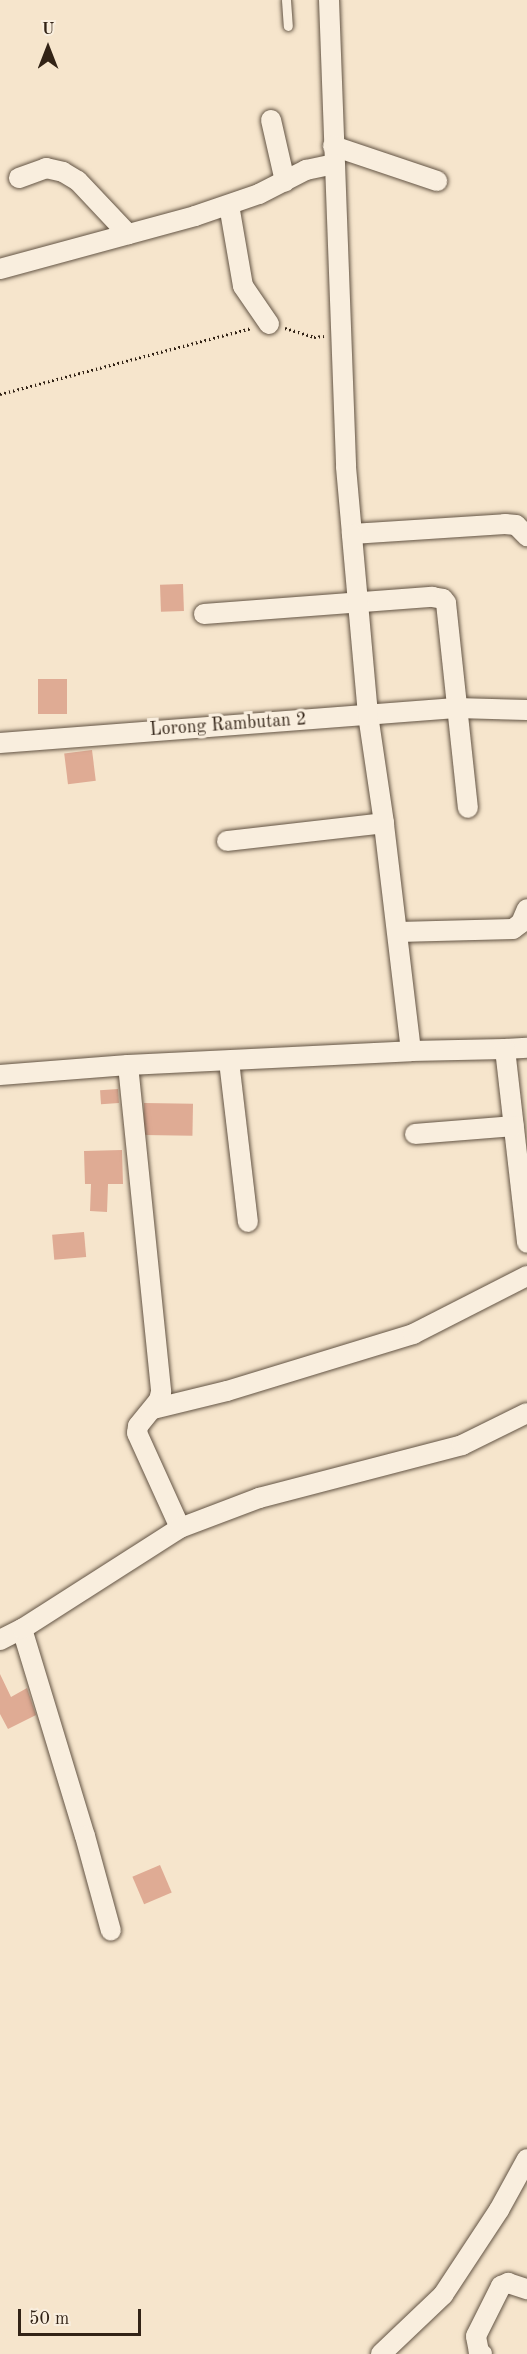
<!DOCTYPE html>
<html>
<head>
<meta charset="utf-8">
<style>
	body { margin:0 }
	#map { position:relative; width:527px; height:2354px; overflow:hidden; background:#f6e5cc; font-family:"Old Standard TT",serif }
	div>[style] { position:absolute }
	.building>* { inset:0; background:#dfab94; transform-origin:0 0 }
	.path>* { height:3px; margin-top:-1.5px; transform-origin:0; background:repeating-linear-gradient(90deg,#322316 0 1.5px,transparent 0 4.5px) }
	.roads { filter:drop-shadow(0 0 2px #635444) drop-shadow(0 0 2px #635444) }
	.lane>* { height:9px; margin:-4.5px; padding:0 4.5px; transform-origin:4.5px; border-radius:4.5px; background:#f9eede }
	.street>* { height:20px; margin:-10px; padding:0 10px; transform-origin:10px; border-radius:10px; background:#f9eede }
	span { translate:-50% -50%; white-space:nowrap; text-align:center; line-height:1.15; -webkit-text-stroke:6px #f9eede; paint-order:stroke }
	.street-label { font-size:18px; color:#322316 }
	.north { position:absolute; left:18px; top:18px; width:60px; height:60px; -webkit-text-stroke:4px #f9eede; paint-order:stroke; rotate:0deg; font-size:16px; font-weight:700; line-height:24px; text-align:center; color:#322316 }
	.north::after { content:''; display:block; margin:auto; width:21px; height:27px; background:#322316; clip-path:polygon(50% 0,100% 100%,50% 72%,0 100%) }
	.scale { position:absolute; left:18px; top:2309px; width:123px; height:27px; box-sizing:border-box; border:3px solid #322316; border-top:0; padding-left:8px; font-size:18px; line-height:21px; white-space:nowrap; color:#322316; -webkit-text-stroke:4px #f9eede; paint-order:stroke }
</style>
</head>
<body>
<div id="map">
	<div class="building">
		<i style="left:183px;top:584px;width:27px;height:23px;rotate:88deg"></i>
		<i style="left:67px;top:679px;width:35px;height:29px;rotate:90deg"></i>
		<i style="left:92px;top:750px;width:31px;height:28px;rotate:83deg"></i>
		<i style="left:118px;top:1089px;width:14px;height:18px;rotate:86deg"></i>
		<i style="left:144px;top:1103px;width:49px;height:32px;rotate:1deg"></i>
		<i style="clip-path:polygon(122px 1150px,123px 1184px,108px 1184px,107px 1212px,90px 1211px,91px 1184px,85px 1184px,84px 1151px)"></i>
		<i style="left:84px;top:1232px;width:25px;height:32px;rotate:85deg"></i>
		<i style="clip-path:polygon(0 1674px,11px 1697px,27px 1688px,36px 1715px,8px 1729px,0 1714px)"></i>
		<i style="left:160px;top:1865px;width:30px;height:30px;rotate:67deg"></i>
	</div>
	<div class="path">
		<i style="left:285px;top:328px;width:30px;rotate:17deg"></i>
		<i style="left:314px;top:337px;width:10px;rotate:-6deg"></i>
		<i style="left:0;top:394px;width:260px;rotate:-14.7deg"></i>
	</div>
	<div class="roads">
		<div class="lane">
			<i style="left:286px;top:0;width:26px;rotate:86deg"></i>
		</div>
		<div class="street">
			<i style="left:329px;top:0;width:467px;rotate:87.9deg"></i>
			<i style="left:346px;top:467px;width:67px;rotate:84.9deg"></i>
			<i style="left:352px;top:534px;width:153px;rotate:-3.7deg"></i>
			<i style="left:505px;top:524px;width:11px;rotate:5deg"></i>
			<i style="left:516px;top:525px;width:16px;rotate:45deg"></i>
			<i style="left:271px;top:120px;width:63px;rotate:77.1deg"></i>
			<i style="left:333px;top:146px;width:110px;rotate:18.6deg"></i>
			<i style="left:19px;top:178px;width:29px;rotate:-20deg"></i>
			<i style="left:46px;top:168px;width:17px;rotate:13deg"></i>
			<i style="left:63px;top:172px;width:17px;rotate:31deg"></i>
			<i style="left:78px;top:181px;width:73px;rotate:46.7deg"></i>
			<i style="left:229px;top:205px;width:82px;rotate:80.2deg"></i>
			<i style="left:243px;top:286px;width:46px;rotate:55.6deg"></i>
			<i style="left:0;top:269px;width:202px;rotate:-15.2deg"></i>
			<i style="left:195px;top:216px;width:68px;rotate:-19deg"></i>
			<i style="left:259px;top:194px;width:53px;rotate:-27.1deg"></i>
			<i style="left:306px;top:170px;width:29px;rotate:-12deg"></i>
			<i style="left:204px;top:614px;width:229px;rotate:-4.3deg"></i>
			<i style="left:432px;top:597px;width:11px;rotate:10deg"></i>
			<i style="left:443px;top:599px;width:5px;rotate:53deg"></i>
			<i style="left:446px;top:603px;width:206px;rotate:83.9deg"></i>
			<i style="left:0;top:743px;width:457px;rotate:-4.4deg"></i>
			<i style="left:456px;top:708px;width:71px;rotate:1.6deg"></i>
			<i style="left:227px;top:841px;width:158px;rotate:-6.5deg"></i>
			<i style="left:398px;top:932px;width:115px;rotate:-1.5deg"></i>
			<i style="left:513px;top:929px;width:10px;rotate:-37deg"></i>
			<i style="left:521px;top:923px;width:15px;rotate:-67deg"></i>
			<i style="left:505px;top:1049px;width:22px;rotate:-3deg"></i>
			<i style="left:411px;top:1051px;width:94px;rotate:-1.2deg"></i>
			<i style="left:505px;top:1049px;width:195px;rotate:83.5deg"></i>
			<i style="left:229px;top:1061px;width:162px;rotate:83.3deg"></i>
			<i style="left:128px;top:1065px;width:329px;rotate:84.2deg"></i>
			<i style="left:161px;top:1392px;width:8px;rotate:104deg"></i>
			<i style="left:159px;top:1400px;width:33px;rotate:129deg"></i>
			<i style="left:138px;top:1426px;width:7px;rotate:98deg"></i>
			<i style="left:137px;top:1433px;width:104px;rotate:65.6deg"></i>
			<i style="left:0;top:1075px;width:128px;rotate:-4.5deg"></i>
			<i style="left:128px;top:1065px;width:283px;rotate:-2.8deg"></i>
			<i style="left:411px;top:1051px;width:230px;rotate:-96.8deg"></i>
			<i style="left:384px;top:823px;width:109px;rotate:-98.4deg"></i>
			<i style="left:368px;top:715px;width:182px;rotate:-95.1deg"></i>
			<i style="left:415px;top:1134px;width:99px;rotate:-4.6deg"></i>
			<i style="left:153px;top:1409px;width:76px;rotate:-13.7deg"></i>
			<i style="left:227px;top:1391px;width:195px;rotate:-17deg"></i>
			<i style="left:413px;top:1334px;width:128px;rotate:-27deg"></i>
			<i style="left:22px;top:1629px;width:216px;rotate:73.1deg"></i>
			<i style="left:85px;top:1836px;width:98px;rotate:74.7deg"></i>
			<i style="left:0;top:1640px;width:25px;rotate:-27deg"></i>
			<i style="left:22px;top:1629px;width:188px;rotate:-32.6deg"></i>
			<i style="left:180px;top:1528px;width:85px;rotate:-20.8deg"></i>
			<i style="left:259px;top:1498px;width:210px;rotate:-14.6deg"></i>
			<i style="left:462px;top:1445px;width:72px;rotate:-26.2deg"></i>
			<i style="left:381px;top:2354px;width:86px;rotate:-43.6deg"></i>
			<i style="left:443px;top:2295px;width:102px;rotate:-56.6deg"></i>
			<i style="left:499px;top:2210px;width:58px;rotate:-61.2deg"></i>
			<i style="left:482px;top:2354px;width:4px;rotate:-146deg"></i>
			<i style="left:479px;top:2352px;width:16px;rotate:-101deg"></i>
			<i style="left:476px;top:2336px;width:56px;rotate:-63.4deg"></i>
			<i style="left:501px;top:2286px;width:8px;rotate:-23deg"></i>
			<i style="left:508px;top:2283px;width:20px;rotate:18deg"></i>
		</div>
	</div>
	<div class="street-label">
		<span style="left:228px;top:725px;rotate:-4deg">Lorong Rambutan 2</span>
	</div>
	<div class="north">U</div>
	<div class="scale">50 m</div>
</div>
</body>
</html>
